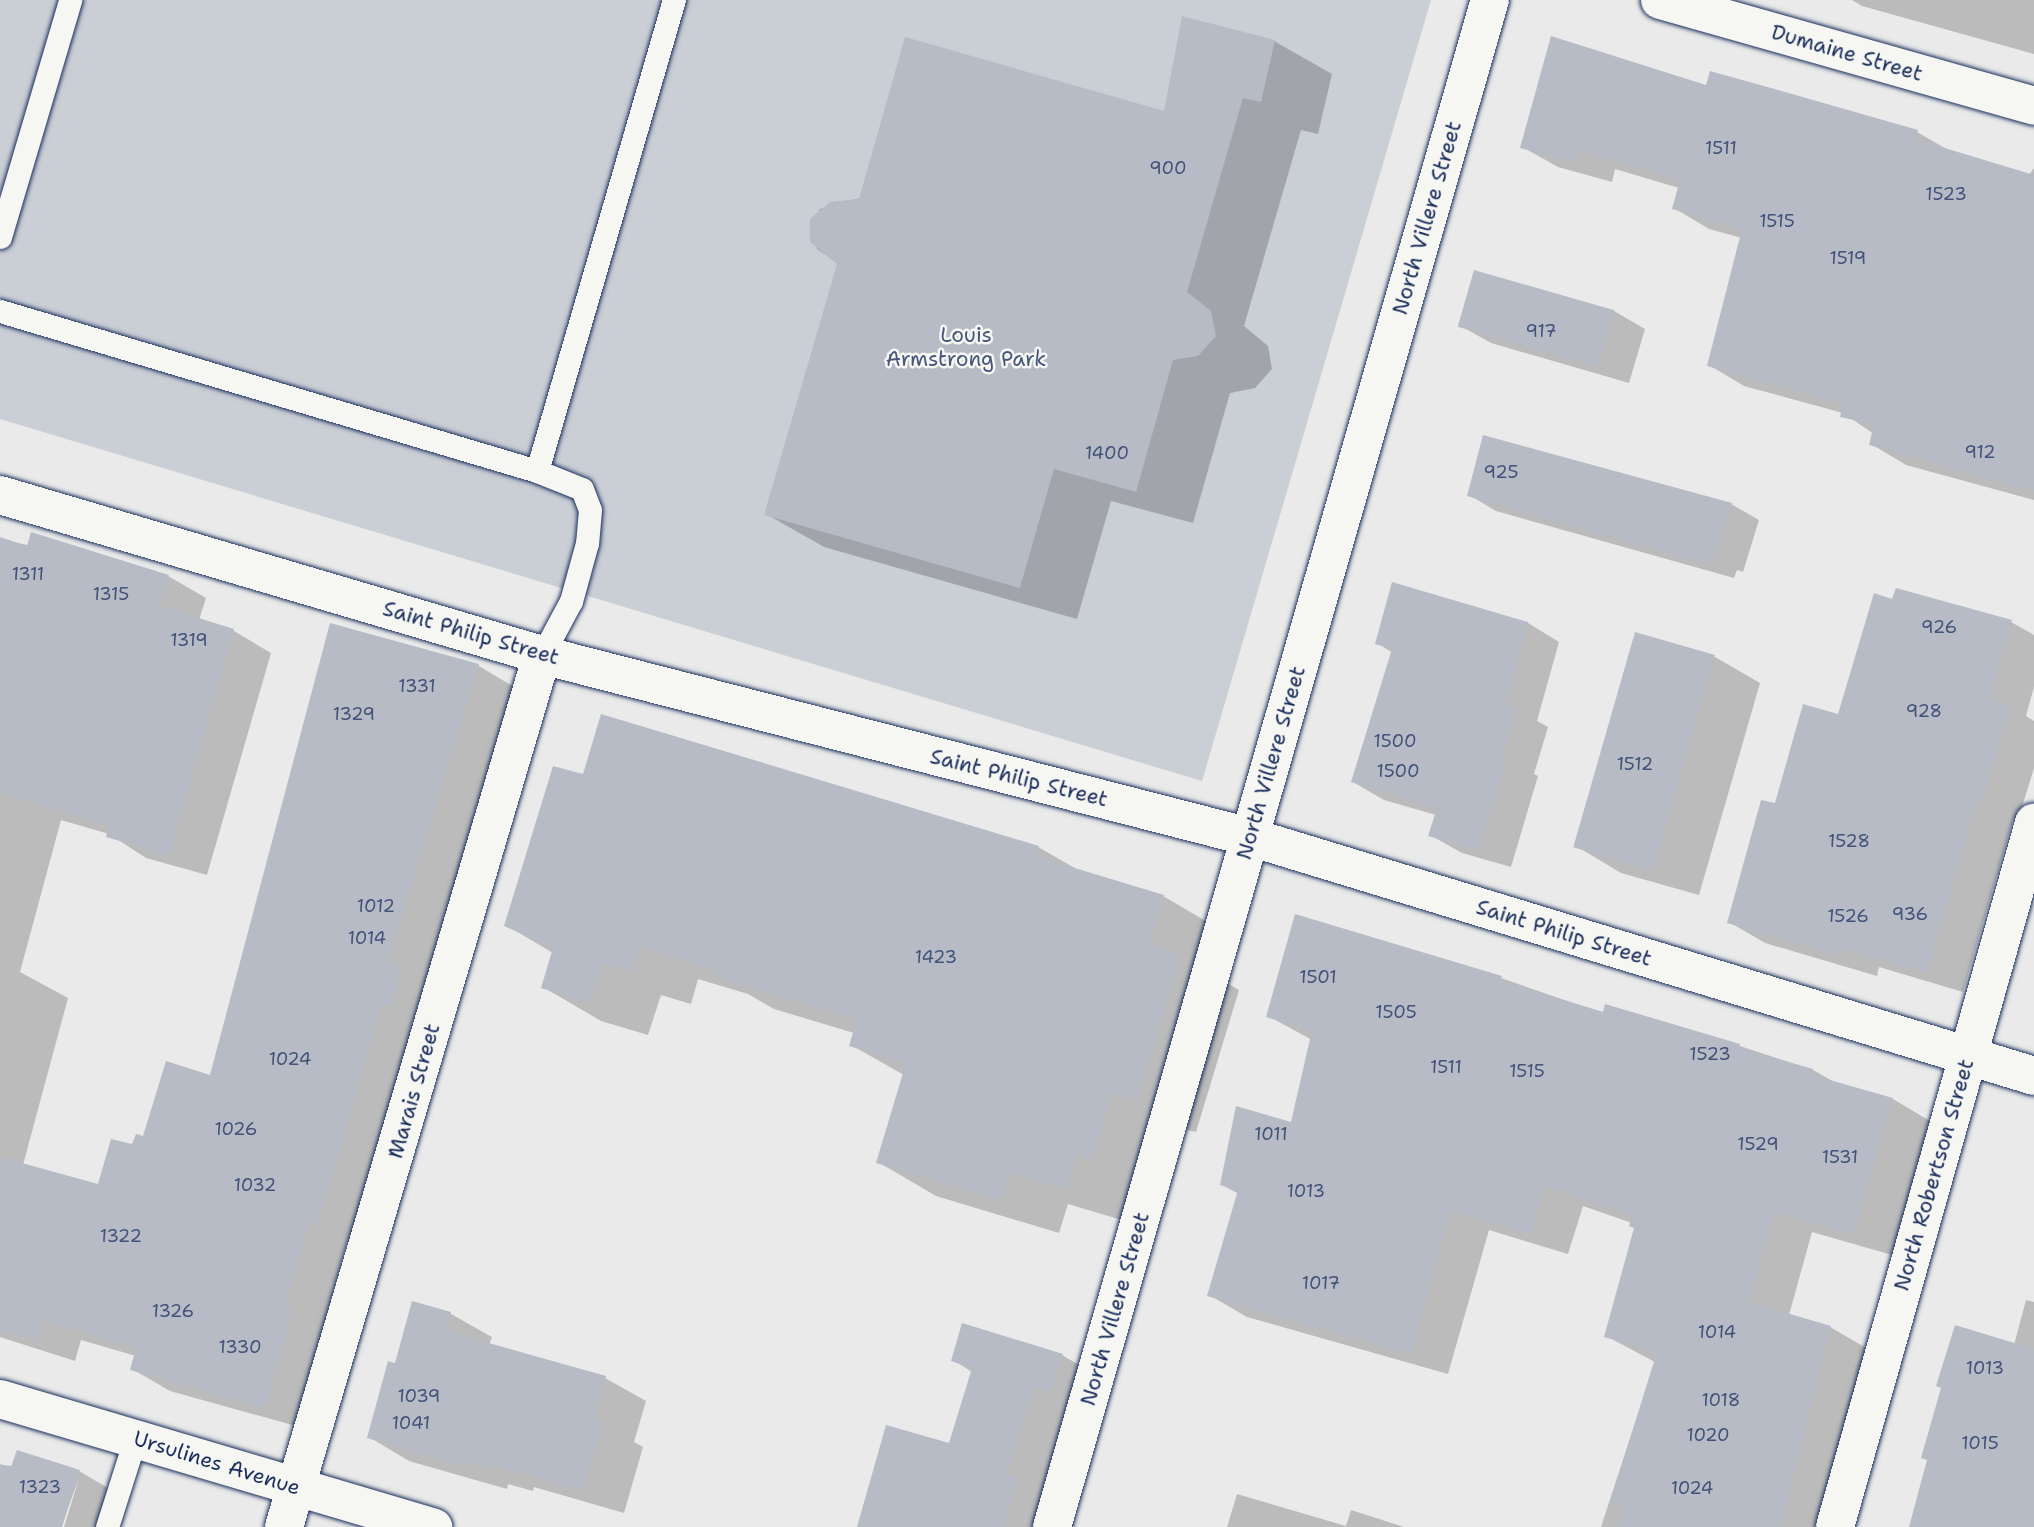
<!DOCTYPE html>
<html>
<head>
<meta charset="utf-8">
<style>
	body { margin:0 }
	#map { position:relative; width:2034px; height:1527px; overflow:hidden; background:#e9eae9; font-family:"Shantell Sans",sans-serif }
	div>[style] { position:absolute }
	.green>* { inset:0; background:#caced5 }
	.shadow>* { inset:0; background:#0003 }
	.building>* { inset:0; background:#b6bbc6; transform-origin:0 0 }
	.roads { filter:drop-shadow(0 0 2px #1b2f5e) drop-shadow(0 0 2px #1b2f5e) }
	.lane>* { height:23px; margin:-11.5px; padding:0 11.5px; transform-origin:11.5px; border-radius:11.5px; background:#f6f6f2 }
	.street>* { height:38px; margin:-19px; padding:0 19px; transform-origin:19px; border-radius:19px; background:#f6f6f2 }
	span { translate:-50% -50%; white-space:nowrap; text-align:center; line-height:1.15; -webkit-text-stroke:5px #f6f6f2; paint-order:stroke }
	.number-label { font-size:18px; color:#425278 }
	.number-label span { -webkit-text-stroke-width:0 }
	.street-label { font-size:21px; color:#1b2f5e }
	.park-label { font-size:21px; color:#47577c }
</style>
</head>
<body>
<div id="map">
	<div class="green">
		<i style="clip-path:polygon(0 0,1431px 0,1202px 781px,0 419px)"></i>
	</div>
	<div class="shadow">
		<i style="clip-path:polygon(1852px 0,2034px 0,2034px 54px,1862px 6px)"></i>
		<i style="clip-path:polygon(1274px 41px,1332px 74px,1318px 134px,1301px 130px,1244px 326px,1268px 346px,1272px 369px,1255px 388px,1230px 393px,1193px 523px,1111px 501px,1077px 619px,824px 547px,766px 514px,839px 264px,817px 249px,810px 230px,820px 209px,1165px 113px)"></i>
		<i style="clip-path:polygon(1707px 87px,1917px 132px,1950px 151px,2029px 175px,2034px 168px,2034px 500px,1906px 465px,1871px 444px,1874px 434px,1843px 413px,1744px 386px,1709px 365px,1742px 238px,1709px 229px,1674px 208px,1679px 188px,1615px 169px,1612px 182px,1558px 167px,1522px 147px)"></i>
		<i style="clip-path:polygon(1475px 272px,1614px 311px,1645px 329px,1629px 383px,1491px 343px,1459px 325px)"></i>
		<i style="clip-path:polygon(1469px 495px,1731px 504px,1759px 520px,1743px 572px,1737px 570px,1734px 578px,1496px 511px)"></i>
		<i style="clip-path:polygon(0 539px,168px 576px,206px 598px,199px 620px,234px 631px,271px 653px,207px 875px,146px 858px,109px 834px,61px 820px,20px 972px,68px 998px,23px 1165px,99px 1186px,134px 1146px,211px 1077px,331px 625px,479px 666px,516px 688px,355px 1244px,347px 1242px,323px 1328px,330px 1332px,303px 1428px,170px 1391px,132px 1369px,136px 1356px,81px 1340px,75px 1361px,0 1337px)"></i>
		<i style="clip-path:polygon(1394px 585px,1528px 623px,1559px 642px,1537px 721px,1548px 727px,1534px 774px,1538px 776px,1511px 867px,1462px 853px,1430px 835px,1436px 815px,1384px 800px,1353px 782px,1393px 653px,1377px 643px)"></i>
		<i style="clip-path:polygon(1893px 601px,2011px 622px,2034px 635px,2034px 687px,2026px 716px,2034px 721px,2034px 768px,2018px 820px,2013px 819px,1963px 992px,1879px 967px,1877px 976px,1765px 943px,1729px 922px,1776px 806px,1839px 716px)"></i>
		<i style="clip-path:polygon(1636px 634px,1715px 657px,1760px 683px,1699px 895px,1621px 873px,1576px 846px)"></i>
		<i style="clip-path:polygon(584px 777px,1038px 847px,1080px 871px,1163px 896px,1221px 930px,1209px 973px,1239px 990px,1196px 1132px,1170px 1126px,1125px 1221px,1068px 1204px,1059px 1233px,936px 1196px,878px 1162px,904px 1075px,851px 1045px,854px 1033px,774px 1009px,748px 994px,698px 979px,691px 1004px,661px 995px,648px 1035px,601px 1021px,543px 987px,553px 953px,506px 925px)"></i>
		<i style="clip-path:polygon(1501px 978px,1604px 1014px,1740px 1046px,1813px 1070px,1836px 1083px,1893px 1099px,1930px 1121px,1892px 1255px,1812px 1232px,1789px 1315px,1830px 1327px,1868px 1349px,1825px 1527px,1601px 1527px,1655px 1362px,1606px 1336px,1636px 1228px,1632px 1223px,1583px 1206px,1568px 1254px,1489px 1230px,1448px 1374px,1247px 1317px,1209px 1295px,1239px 1194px,1222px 1185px,1293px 1124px,1312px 1040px,1268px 1016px)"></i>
		<i style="clip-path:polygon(2026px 1300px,2034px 1302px,2034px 1527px,1910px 1527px,1929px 1461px,1923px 1458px,1957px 1327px,2014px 1345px)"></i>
		<i style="clip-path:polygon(413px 1304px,451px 1314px,492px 1337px,489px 1345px,605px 1378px,646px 1401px,634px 1442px,643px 1447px,624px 1513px,534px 1487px,533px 1491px,508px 1484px,507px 1489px,409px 1461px,369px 1437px,396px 1365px)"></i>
		<i style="clip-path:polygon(1062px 1355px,1101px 1378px,1049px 1527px,859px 1527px,950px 1445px,972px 1372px,953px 1360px)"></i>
		<i style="clip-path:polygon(0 1465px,79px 1471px,120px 1495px,111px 1527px,64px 1527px,79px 1478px,61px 1527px,0 1527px)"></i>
		<i style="clip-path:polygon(1237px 1494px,1346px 1526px,1351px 1510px,1404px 1527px,1227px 1527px)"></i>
	</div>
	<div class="building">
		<i style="clip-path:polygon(1182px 16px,1275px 40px,1261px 102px,1243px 98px,1187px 292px,1211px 311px,1216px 336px,1198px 356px,1173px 360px,1136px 492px,1054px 469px,1020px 588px,764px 515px,837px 264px,810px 242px,810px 219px,830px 202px,859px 199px,905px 37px,1164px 111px)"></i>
		<i style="clip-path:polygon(1551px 36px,1706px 85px,1710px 71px,1771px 88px,1918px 130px,1915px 139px,2034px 175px,2034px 491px,1869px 445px,1874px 424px,1840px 417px,1843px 404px,1707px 366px,1742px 229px,1672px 209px,1680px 180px,1579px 150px,1576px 163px,1520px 148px)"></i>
		<i style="left:1474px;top:270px;width:146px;height:59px;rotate:16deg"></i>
		<i style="clip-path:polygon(1483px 435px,1732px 503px,1715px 558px,1709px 556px,1707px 564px,1467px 496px)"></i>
		<i style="clip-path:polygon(31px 532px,169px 575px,160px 606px,234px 629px,169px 855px,106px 837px,109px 825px,0 793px,0 537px,27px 546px)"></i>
		<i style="clip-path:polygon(1392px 582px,1528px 622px,1506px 704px,1517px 708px,1503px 755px,1507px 756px,1479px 850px,1428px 836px,1437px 808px,1351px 782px,1392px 649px,1375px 644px)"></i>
		<i style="clip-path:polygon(1896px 588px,2012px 620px,1989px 699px,2011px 705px,1982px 801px,1977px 799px,1927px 973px,1843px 948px,1841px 956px,1727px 923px,1761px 800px,1775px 803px,1803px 704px,1838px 714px,1874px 593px,1892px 599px)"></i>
		<i style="clip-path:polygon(330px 623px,479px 664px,388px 962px,402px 966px,391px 1006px,382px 1003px,331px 1182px,317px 1224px,309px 1222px,285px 1306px,293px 1309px,265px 1408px,130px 1370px,136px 1348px,43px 1320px,37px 1340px,0 1331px,0 1157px,98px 1184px,111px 1139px,132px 1144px,136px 1134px,143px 1136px,166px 1061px,210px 1075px)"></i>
		<i style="left:1635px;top:632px;width:83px;height:224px;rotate:16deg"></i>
		<i style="clip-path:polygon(601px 714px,1039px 846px,1035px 856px,1164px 895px,1149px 945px,1181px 955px,1137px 1100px,1112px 1093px,1092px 1158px,1077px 1153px,1067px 1189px,1010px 1172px,1001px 1200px,876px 1163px,906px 1063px,849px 1046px,857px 1019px,714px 976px,716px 970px,640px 946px,632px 972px,603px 963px,590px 1003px,541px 988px,553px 948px,504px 926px,553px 766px,583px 774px)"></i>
		<i style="clip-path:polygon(1295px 914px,1502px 976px,1500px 980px,1603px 1012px,1605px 1004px,1740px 1044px,1739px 1048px,1813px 1069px,1812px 1075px,1893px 1098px,1854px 1234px,1774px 1212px,1749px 1302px,1831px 1326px,1781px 1527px,1617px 1527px,1624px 1508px,1610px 1503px,1657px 1352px,1604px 1337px,1634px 1228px,1629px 1226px,1632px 1215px,1545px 1186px,1531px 1234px,1451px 1210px,1411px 1354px,1207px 1296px,1238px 1190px,1220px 1185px,1236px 1106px,1291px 1122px,1312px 1030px,1266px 1017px)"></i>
		<i style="clip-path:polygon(412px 1301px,451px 1312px,446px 1331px,606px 1376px,594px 1419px,603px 1422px,583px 1491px,493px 1465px,492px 1469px,467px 1462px,466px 1467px,367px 1438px,388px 1361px,395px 1363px)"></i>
		<i style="clip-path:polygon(962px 1323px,1063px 1354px,1051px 1392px,1034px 1387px,1007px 1475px,1018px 1478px,1004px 1527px,857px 1527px,886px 1425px,949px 1443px,972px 1368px,951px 1361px)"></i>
		<i style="clip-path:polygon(1955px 1325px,2034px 1349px,2034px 1527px,1909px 1527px,1927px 1460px,1921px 1458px,1941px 1388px,1936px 1386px)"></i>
		<i style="clip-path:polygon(17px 1450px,80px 1470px,62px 1527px,0 1527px,0 1464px,11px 1467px)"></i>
	</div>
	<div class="roads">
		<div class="lane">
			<i style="left:0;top:237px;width:247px;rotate:-73.5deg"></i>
			<i style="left:0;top:311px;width:560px;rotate:16.59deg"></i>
			<i style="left:537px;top:471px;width:48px;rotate:21.8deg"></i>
			<i style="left:582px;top:489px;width:22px;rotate:69deg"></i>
			<i style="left:590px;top:510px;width:33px;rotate:95deg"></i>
			<i style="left:587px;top:543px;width:60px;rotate:105.4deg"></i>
			<i style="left:571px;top:601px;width:61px;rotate:118.2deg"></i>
			<i style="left:537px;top:471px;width:491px;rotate:-73.8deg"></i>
			<i style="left:107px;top:1527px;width:92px;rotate:-72.3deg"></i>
		</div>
		<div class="street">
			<i style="left:1660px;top:0;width:389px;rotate:15.8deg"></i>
			<i style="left:0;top:495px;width:565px;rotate:16.45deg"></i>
			<i style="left:542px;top:655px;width:731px;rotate:14.42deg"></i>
			<i style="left:1250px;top:837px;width:820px;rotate:16.95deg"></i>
			<i style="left:0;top:1399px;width:452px;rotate:16.5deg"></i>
			<i style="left:284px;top:1527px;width:909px;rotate:-73.52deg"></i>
			<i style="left:1052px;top:1527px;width:1589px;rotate:-74deg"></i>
			<i style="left:1835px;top:1527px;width:732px;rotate:-74.22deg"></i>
		</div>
	</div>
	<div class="number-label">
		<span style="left:1721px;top:148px">1511</span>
		<span style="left:1168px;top:168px">900</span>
		<span style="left:1946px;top:194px">1523</span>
		<span style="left:1777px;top:221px">1515</span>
		<span style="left:1848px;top:258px">1519</span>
		<span style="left:1541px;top:331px">917</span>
		<span style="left:1980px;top:452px">912</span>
		<span style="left:1107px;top:453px">1400</span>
		<span style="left:1501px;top:472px">925</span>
		<span style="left:28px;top:574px">1311</span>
		<span style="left:111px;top:594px">1315</span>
		<span style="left:1939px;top:627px">926</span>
		<span style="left:189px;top:640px">1319</span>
		<span style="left:417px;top:686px">1331</span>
		<span style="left:1924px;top:711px">928</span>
		<span style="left:354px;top:714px">1329</span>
		<span style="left:1395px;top:741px">1500</span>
		<span style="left:1635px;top:764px">1512</span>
		<span style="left:1398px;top:771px">1500</span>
		<span style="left:1849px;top:841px">1528</span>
		<span style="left:376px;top:906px">1012</span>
		<span style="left:1910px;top:914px">936</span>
		<span style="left:1848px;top:916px">1526</span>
		<span style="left:367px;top:938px">1014</span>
		<span style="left:936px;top:957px">1423</span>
		<span style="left:1318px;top:977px">1501</span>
		<span style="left:1396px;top:1012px">1505</span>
		<span style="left:1710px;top:1054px">1523</span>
		<span style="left:290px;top:1059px">1024</span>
		<span style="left:1446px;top:1067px">1511</span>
		<span style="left:1527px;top:1071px">1515</span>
		<span style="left:236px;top:1129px">1026</span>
		<span style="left:1271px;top:1134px">1011</span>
		<span style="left:1758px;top:1144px">1529</span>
		<span style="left:1840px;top:1157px">1531</span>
		<span style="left:255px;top:1185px">1032</span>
		<span style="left:1306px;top:1191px">1013</span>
		<span style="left:121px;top:1236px">1322</span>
		<span style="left:1321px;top:1283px">1017</span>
		<span style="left:173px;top:1311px">1326</span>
		<span style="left:1717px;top:1332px">1014</span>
		<span style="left:240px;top:1347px">1330</span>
		<span style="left:1985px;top:1368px">1013</span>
		<span style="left:419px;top:1396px">1039</span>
		<span style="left:1721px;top:1400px">1018</span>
		<span style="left:411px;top:1423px">1041</span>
		<span style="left:1708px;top:1435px">1020</span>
		<span style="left:1980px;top:1443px">1015</span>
		<span style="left:40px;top:1487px">1323</span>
		<span style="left:1692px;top:1488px">1024</span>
	</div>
	<div class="street-label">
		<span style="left:1847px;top:53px;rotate:16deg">Dumaine Street</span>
		<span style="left:1427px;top:218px;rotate:-74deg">North Villere Street</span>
		<span style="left:471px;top:633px;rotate:16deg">Saint Philip Street</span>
		<span style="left:1271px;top:763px;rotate:-74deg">North Villere Street</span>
		<span style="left:1019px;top:778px;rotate:14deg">Saint Philip Street</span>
		<span style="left:1564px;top:933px;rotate:17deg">Saint Philip Street</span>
		<span style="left:414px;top:1091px;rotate:-74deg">Marais Street</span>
		<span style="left:1934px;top:1175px;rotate:-74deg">North Robertson Street</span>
		<span style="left:1115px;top:1309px;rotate:-74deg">North Villere Street</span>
		<span style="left:217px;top:1463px;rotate:17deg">Ursulines Avenue</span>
	</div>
	<div class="park-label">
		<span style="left:966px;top:347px">Louis<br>Armstrong Park</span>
	</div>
</div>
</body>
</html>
